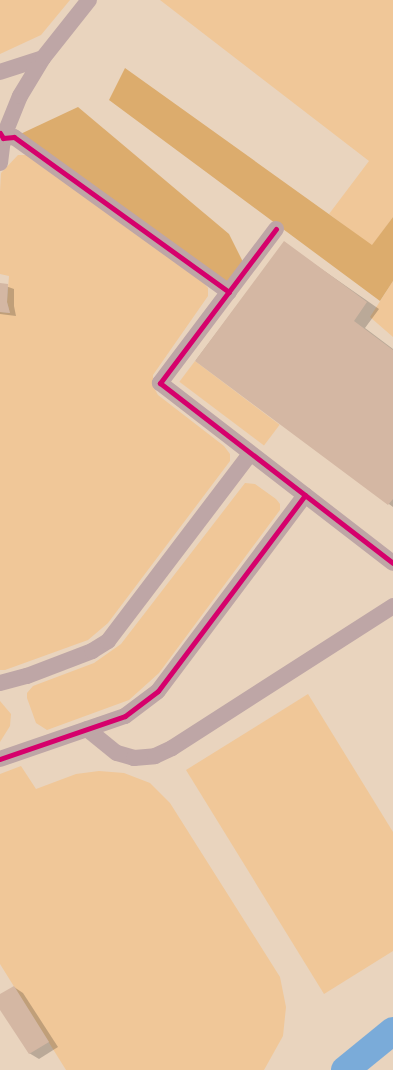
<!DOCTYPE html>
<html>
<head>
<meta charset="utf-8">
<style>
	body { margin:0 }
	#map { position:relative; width:393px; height:1070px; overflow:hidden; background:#e9d4be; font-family:"Archivo Narrow",sans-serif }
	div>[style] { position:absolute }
	.green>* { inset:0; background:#f0c798; transform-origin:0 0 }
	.forest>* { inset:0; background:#dcac6d }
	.shadow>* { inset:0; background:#0003 }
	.river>* { height:28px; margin:-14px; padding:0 14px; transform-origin:14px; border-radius:14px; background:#7aabd9 }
	.building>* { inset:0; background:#d4b7a3 }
	.minor>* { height:16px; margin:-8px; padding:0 8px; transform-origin:8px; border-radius:8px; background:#bea6a6 }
	.cycleway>* { height:5px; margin:-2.5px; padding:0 2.5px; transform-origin:2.5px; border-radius:2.5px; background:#d6006c }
	span { translate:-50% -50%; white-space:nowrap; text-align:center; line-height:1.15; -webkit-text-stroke:3.5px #fce6cd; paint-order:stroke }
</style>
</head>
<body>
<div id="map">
	<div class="green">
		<i style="clip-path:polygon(0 0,70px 0,41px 35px,0 54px)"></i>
		<i style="clip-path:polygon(160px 0,393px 0,393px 217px,372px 246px,329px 214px,369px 161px)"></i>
		<i style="clip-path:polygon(18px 155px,27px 155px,202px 281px,208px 288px,208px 296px,153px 375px,153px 386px,158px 395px,224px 446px,230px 454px,230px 461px,108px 623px,88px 640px,5px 670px,0 670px,0 312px,10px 313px,7px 302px,9px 276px,0 274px,0 192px,1px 173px)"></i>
		<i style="clip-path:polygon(393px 281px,393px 337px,370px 317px)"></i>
		<i style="left:195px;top:361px;width:106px;height:26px;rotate:37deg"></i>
		<i style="clip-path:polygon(245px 483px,255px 484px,276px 499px,280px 504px,280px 510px,159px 673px,129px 700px,47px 730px,36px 723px,27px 698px,27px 693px,33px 686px,94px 663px,121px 644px)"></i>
		<i style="clip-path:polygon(308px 694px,393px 832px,393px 951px,324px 994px,186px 770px)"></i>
		<i style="clip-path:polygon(0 701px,11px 714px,10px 726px,0 742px)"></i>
		<i style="clip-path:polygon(21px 766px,36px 789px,76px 774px,99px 771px,124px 773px,150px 783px,170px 803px,280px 977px,286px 1007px,283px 1036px,264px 1070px,66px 1070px,0 964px,0 774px)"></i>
	</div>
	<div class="forest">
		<i style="clip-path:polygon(125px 68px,372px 245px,393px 217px,393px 281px,380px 301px,109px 100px)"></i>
		<i style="clip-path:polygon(78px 107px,229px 234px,246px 268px,229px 292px,14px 137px)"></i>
	</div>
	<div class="shadow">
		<i style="clip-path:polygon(284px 243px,379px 309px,365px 328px,393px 349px,393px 507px,196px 360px)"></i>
		<i style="clip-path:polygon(0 284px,14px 289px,14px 306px,16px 316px,0 314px)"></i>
		<i style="clip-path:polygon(14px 987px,23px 993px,58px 1047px,39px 1059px,29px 1053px,0 1008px,0 996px)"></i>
	</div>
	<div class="river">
		<i style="left:345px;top:1070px;width:62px;rotate:-39.1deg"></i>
	</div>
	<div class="building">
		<i style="clip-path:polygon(284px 241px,367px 302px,354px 321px,393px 350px,393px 499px,388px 505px,195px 361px)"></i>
		<i style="clip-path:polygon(0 283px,8px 284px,7px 302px,10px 313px,0 312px)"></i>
		<i style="clip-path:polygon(14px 986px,49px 1042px,29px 1054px,0 1010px,0 994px)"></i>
	</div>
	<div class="minor">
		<i style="left:0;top:72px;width:45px;rotate:-18deg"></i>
		<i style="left:0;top:133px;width:6px;rotate:59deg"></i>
		<i style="left:3px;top:138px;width:11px;rotate:-5deg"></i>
		<i style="left:14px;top:137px;width:265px;rotate:35.8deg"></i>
		<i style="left:0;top:163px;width:25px;rotate:-83deg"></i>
		<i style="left:3px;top:138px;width:45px;rotate:-68deg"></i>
		<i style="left:20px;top:96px;width:44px;rotate:-58.8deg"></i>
		<i style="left:43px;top:58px;width:74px;rotate:-51.6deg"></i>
		<i style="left:276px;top:229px;width:193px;rotate:127deg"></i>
		<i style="left:160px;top:383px;width:294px;rotate:37.7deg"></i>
		<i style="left:0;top:683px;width:28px;rotate:-15deg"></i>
		<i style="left:27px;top:676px;width:70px;rotate:-21deg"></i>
		<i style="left:92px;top:651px;width:19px;rotate:-32deg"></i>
		<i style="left:108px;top:641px;width:235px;rotate:-52.8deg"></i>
		<i style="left:87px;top:729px;width:38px;rotate:39deg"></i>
		<i style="left:117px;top:753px;width:18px;rotate:16deg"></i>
		<i style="left:134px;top:758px;width:21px;rotate:-5deg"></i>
		<i style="left:155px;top:756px;width:19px;rotate:-25deg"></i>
		<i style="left:172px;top:748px;width:263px;rotate:-32.7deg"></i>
		<i style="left:0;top:759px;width:132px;rotate:-19deg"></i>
		<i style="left:125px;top:716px;width:41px;rotate:-37.1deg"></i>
		<i style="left:158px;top:691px;width:245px;rotate:-53.1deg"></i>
	</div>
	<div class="cycleway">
		<i style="left:0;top:133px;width:6px;rotate:59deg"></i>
		<i style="left:3px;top:138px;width:11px;rotate:-5deg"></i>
		<i style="left:14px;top:137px;width:265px;rotate:35.8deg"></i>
		<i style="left:276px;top:229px;width:193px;rotate:127deg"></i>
		<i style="left:160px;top:383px;width:294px;rotate:37.7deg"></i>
		<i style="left:0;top:759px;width:132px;rotate:-19deg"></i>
		<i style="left:125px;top:716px;width:41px;rotate:-37.1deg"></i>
		<i style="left:158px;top:691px;width:245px;rotate:-53.1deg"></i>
	</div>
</div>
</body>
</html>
